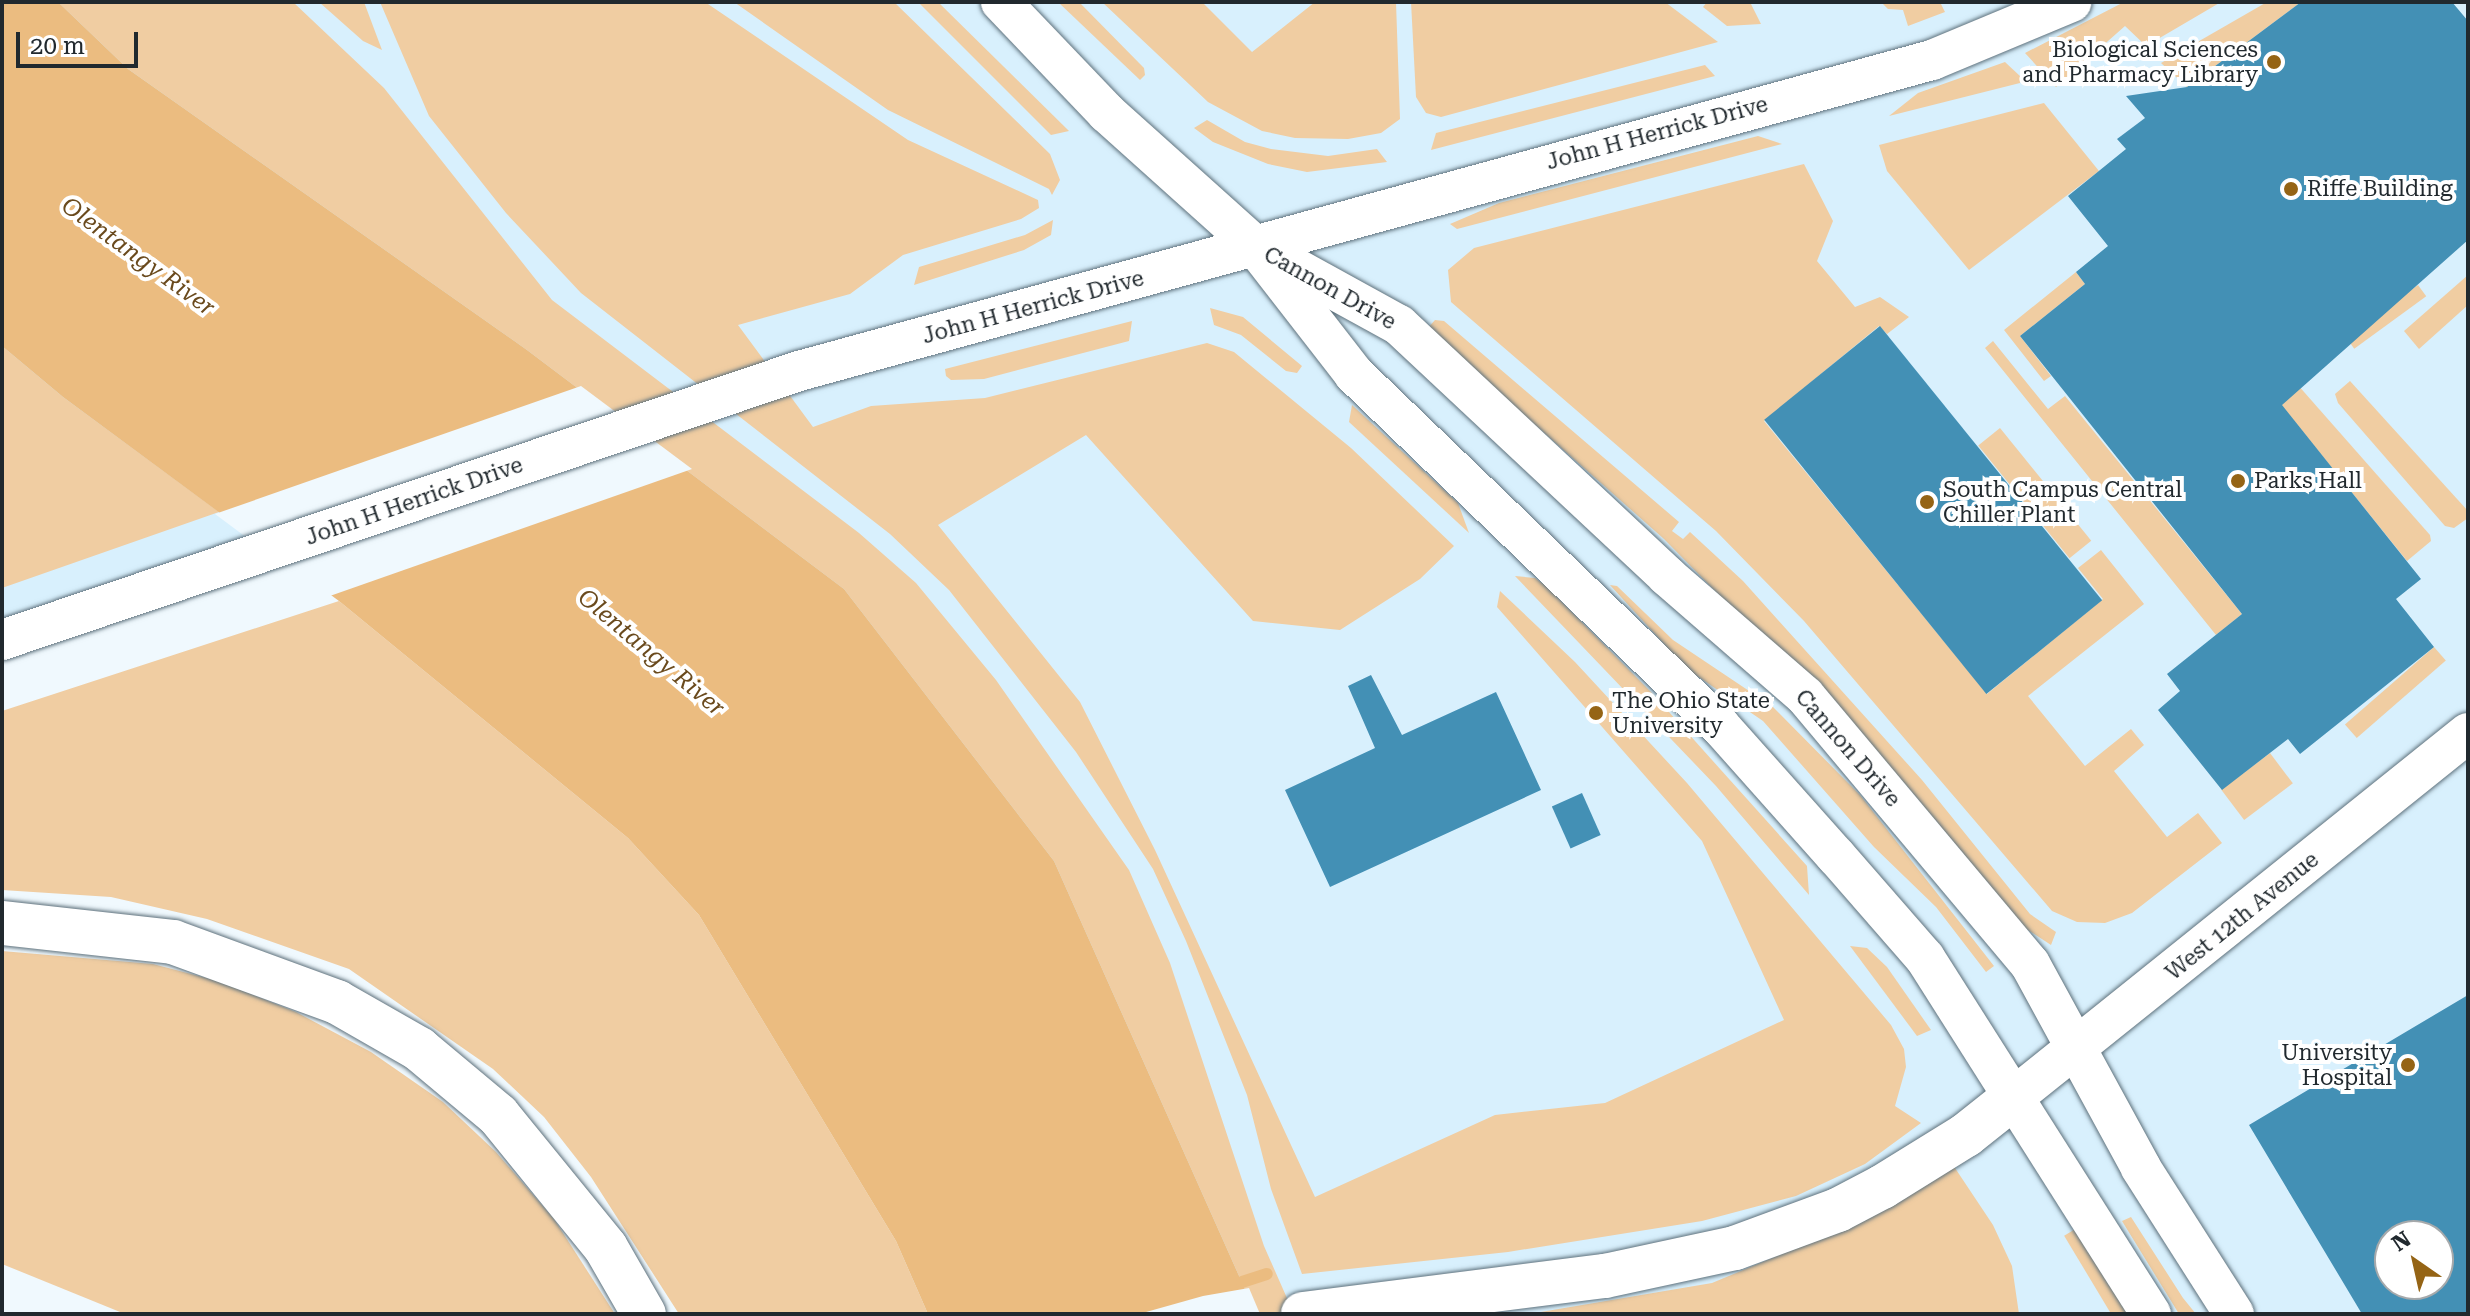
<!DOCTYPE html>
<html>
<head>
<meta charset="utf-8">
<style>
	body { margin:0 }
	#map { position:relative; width:2470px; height:1316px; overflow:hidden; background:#f0f9fe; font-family:"Roboto Serif",serif }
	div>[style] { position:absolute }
	.built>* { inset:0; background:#d8f0fd }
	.green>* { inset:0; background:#f0cda2; transform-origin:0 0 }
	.water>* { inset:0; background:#ebbc80 }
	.pier>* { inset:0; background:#f0f9fe }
	.stream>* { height:12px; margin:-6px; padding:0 6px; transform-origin:6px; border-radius:6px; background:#ebbc80 }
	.building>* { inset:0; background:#4390b5; transform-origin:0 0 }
	.roads { filter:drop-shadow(0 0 2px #5e717c) drop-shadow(0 0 2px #5e717c) }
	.minor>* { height:40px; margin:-20px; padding:0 20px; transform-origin:20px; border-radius:20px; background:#fff }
	.highway>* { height:44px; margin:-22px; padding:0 22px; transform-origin:22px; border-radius:22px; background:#fff }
	.dots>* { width:22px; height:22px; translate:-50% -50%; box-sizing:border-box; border:4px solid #fff; border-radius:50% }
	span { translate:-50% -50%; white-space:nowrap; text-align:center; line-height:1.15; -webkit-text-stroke:8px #fff; paint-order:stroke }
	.poi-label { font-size:22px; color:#21292e }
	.right { translate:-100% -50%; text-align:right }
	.left { translate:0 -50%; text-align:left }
	.street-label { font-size:22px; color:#21292e }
	.water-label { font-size:24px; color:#6a4a1d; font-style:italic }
	.frame { position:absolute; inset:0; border:4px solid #21292e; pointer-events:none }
	.north { position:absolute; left:2374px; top:1220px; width:80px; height:80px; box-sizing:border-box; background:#fff; border:2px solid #a6a9ab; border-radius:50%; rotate:326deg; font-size:22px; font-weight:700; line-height:32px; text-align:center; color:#21292e }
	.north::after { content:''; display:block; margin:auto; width:28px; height:36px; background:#956415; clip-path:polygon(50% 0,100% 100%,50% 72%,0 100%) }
	.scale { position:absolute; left:16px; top:32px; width:122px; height:36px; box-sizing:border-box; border:4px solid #21292e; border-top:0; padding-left:10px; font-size:24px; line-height:28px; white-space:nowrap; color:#21292e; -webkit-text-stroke:6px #fff; paint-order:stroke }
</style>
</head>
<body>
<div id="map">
	<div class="built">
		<i style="clip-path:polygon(evenodd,2px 2px,2468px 2px,2468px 1314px,1112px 1314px,455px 490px,2px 640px,2px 2px,2390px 1236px,2438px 1236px,2438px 1284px,2390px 1284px,2390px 1236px)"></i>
	</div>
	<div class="green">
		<i style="clip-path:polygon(58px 2px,293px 2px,384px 88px,552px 300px,859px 533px,916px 583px,996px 680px,1129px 870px,1170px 963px,1264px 1246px,1294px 1314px,1256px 1314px,1054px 861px,844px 589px,527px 350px,128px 69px)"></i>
		<i style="clip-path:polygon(319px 2px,364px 2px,382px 50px,363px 41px)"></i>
		<i style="clip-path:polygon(380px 2px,705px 2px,908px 140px,1038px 200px,1039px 208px,1021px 219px,903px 255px,850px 294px,738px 325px,813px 427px,871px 406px,985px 398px,1207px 343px,1234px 352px,1351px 448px,1454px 546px,1420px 579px,1340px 630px,1253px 621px,1086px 435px,938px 525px,1080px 702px,1155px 850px,1315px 1197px,1495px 1115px,1605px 1103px,1784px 1020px,1702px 841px,1497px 607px,1500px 591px,1575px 662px,1687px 783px,1891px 1025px,1904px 1049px,1906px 1067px,1895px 1106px,1921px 1123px,1865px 1164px,1796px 1196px,1702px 1221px,1508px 1252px,1302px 1274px,1271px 1189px,1247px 1095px,1186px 941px,1153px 869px,1076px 752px,949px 590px,890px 534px,581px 293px,506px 213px,429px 116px)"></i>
		<i style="clip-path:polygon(734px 2px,894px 2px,1050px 154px,1060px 180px,1052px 195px,1049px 189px,888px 110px)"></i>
		<i style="clip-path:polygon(918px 2px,938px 2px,1069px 131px,1051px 135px)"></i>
		<i style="clip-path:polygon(1058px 2px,1079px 2px,1144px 68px,1145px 75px,1140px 80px)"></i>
		<i style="clip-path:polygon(1102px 2px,1202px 2px,1252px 52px,1315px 2px,1396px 2px,1400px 119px,1381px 133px,1348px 139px,1295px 138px,1262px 131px,1208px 102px)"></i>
		<i style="clip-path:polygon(1411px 2px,1665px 2px,1718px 42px,1441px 117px,1426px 113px,1416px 97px)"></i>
		<i style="clip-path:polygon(1707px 2px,1750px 2px,1761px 24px,1727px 26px,1703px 7px)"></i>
		<i style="clip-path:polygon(1881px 2px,1940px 2px,1945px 12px,1908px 26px,1903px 10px,1888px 9px)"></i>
		<i style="clip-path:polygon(2124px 2px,2221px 2px,2146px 46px,2125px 26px,2056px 87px,2025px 53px)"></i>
		<i style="clip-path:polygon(2267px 2px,2301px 2px,2187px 87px,2161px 63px)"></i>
		<i style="clip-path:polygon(2005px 62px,2021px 77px,2020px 83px,1889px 116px,1918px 93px)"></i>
		<i style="clip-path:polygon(1705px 65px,1715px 76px,1431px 150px,1436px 133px)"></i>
		<i style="clip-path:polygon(2044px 103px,2099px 171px,1969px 270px,1887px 171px,1879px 145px)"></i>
		<i style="clip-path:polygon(1207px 120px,1245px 142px,1271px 149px,1328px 156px,1377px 149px,1387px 162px,1307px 172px,1268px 164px,1213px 142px,1194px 128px)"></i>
		<i style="clip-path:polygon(1758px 136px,1782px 144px,1457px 229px,1450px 224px,1499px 203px)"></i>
		<i style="clip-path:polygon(1804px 164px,1833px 221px,1817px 261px,1855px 307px,1880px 297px,1909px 317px,1887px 334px,1879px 326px,1764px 421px,1987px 694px,2103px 599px,2078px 568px,2101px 550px,2144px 604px,2028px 696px,2085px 766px,2131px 729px,2144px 745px,2114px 771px,2167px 837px,2198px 813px,2222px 843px,2132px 913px,2105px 923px,2077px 922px,2052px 911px,1804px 621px,1716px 531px,1451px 302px,1448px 270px,1474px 248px)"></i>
		<i style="clip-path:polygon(1053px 220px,1051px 235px,1024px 250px,914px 285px,919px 267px,1025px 235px)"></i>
		<i style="clip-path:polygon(2076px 272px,2085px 284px,2020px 336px,2051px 376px,2044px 381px,2004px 330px)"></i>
		<i style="clip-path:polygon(2468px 275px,2468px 305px,2419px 349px,2404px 331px)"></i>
		<i style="left:2418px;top:285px;width:14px;height:89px;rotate:54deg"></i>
		<i style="clip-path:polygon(2224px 301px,2430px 535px,2431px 541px,2407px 561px,2209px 315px)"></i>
		<i style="clip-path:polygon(1210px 308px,1243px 317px,1302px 366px,1297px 373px,1286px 371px,1241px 335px,1214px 325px)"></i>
		<i style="clip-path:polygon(1435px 320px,1444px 321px,1679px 522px,1672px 531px,1683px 539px,1690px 532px,1743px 581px,1922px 780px,2030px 914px,2056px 932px,2051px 945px,2025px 928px,1906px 785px,1664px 539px,1427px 329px)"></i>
		<i style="clip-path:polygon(1132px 321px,1129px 341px,984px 379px,951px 380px,946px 376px,945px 369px)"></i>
		<i style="clip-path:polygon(1993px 341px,2048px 409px,2065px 396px,2242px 614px,2216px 635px,1985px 348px)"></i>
		<i style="clip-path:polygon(2px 346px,63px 397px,219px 512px,2px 588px)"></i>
		<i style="clip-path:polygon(2350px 381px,2468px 511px,2468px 518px,2454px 528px,2445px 526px,2338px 403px,2335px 394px)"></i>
		<i style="clip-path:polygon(1352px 405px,1458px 503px,1469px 533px,1349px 422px)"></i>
		<i style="left:2000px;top:428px;width:145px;height:28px;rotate:51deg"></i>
		<i style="clip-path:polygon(1515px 576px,1535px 578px,1546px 586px,1652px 693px,1807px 866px,1809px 895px,1716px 786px)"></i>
		<i style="clip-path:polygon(1610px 585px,1617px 586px,1673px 640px,1773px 707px,1860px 795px,1994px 966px,1986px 972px,1936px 907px,1874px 847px,1763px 721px,1687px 669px)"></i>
		<i style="clip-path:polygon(339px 601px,628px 838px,699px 915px,896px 1241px,928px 1314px,679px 1314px,591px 1177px,544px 1117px,493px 1069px,349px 969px,207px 919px,111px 897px,2px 890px,2px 711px)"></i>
		<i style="left:2434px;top:647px;width:18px;height:118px;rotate:49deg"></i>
		<i style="left:2270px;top:753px;width:38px;height:61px;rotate:53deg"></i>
		<i style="clip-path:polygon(1850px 946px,1867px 948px,1887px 967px,1931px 1030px,1917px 1036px)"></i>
		<i style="clip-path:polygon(2px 951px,153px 964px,218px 981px,296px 1012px,371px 1052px,443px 1102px,496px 1152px,554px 1219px,615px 1314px,125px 1314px,2px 1264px)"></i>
		<i style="clip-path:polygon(1953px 1165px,1993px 1225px,2012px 1266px,2019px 1314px,1529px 1314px,1712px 1283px,1873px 1216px)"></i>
		<i style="clip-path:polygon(2131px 1217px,2183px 1298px,2196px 1314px,2179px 1314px,2122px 1221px)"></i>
		<i style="left:2077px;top:1228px;width:100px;height:15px;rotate:59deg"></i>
	</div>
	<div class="water">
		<i style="clip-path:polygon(2px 2px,58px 2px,128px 69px,527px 350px,844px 589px,1054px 861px,1256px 1314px,928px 1314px,896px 1241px,699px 915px,628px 838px,339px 601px,63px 397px,2px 346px)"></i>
	</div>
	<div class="pier">
		<i style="clip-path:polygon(581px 386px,692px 469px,327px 597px,215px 514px)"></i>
		<i style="clip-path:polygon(1249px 1288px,1260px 1314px,1139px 1314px,1203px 1296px)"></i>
	</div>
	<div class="stream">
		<i style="left:1242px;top:1282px;width:26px;rotate:-18deg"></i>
	</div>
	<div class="building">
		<i style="clip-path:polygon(2301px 2px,2452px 2px,2468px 21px,2468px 240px,2282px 405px,2421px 579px,2396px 599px,2434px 647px,2300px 754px,2288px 739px,2222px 790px,2158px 710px,2180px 691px,2167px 674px,2242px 614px,2020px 336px,2085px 284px,2076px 272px,2108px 246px,2068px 196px,2126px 149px,2117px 139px,2145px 118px,2126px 96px,2187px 87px)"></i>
		<i style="left:1880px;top:326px;width:353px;height:149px;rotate:51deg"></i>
		<i style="clip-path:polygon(1371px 675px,1402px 735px,1496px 692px,1541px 790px,1330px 887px,1285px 790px,1375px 748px,1348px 686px)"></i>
		<i style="left:1582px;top:793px;width:46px;height:33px;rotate:66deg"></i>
		<i style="clip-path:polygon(evenodd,2468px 995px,2468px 1314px,2362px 1314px,2249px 1125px,2468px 995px,2390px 1236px,2438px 1236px,2438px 1284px,2390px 1284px,2390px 1236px)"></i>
	</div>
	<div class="roads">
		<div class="minor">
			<i style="left:1001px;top:2px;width:153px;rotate:46.3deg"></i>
			<i style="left:1107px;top:113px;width:198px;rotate:41.9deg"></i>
			<i style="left:1254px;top:245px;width:163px;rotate:52.2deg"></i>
			<i style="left:1354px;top:374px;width:508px;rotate:43.88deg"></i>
			<i style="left:1720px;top:726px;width:174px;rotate:48.3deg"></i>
			<i style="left:1836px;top:856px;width:135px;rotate:48.9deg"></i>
			<i style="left:1925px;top:958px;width:422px;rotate:57.6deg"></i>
			<i style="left:1268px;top:253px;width:149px;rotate:28.8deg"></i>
			<i style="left:1399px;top:325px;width:367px;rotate:43.1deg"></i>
			<i style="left:1667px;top:576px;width:183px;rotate:41deg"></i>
			<i style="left:1805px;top:696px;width:350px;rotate:50deg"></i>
			<i style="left:2030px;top:964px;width:232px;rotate:61.4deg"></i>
			<i style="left:2141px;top:1168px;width:173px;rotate:57.5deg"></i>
			<i style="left:2px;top:640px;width:841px;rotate:-18.65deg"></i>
			<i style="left:799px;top:371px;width:1175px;rotate:-15.35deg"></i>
			<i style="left:1932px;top:60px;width:151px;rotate:-22.6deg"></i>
			<i style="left:2014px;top:1097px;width:582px;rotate:-38.72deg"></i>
		</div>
		<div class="highway">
			<i style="left:2px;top:923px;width:172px;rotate:6.3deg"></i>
			<i style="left:173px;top:942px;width:175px;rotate:20.1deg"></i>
			<i style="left:337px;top:1002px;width:95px;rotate:29.8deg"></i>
			<i style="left:419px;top:1049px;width:103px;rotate:39.9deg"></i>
			<i style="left:498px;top:1115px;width:171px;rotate:50.9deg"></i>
			<i style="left:606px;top:1248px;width:76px;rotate:60.1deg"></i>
			<i style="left:1303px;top:1314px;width:304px;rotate:-7.2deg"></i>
			<i style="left:1605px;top:1276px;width:133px;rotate:-12.2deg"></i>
			<i style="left:1735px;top:1248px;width:110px;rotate:-20.3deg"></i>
			<i style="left:1838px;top:1210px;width:50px;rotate:-27.6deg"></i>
			<i style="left:1882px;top:1187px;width:99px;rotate:-31.8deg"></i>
			<i style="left:1966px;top:1135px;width:61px;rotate:-38.4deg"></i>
		</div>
	</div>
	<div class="dots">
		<i style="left:2274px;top:62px;background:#956415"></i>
		<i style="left:2291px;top:189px;background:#956415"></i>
		<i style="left:2238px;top:481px;background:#956415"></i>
		<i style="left:1927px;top:502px;background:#956415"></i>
		<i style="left:1596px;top:713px;background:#956415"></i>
		<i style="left:2408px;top:1065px;background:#956415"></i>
	</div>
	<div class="poi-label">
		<span class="right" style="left:2258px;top:62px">Biological Sciences<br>and Pharmacy Library</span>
		<span class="left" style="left:2307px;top:189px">Riffe Building</span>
		<span class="left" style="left:2254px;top:481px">Parks Hall</span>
		<span class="left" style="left:1943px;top:502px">South Campus Central<br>Chiller Plant</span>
		<span class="left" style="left:1612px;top:713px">The Ohio State<br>University</span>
		<span class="right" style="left:2392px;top:1065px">University<br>Hospital</span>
	</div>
	<div class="street-label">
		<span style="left:1657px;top:133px;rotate:-15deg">John H Herrick Drive</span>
		<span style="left:1330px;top:288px;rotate:29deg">Cannon Drive</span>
		<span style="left:1033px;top:307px;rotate:-15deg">John H Herrick Drive</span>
		<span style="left:414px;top:501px;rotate:-19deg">John H Herrick Drive</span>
		<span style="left:1848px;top:748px;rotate:49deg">Cannon Drive</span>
		<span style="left:2242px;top:916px;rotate:-39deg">West 12th Avenue</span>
	</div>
	<div class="water-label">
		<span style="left:138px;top:257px;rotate:36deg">Olentangy River</span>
		<span style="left:651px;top:653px;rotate:40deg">Olentangy River</span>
	</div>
	<div class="frame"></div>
	<div class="north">N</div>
	<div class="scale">20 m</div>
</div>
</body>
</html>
